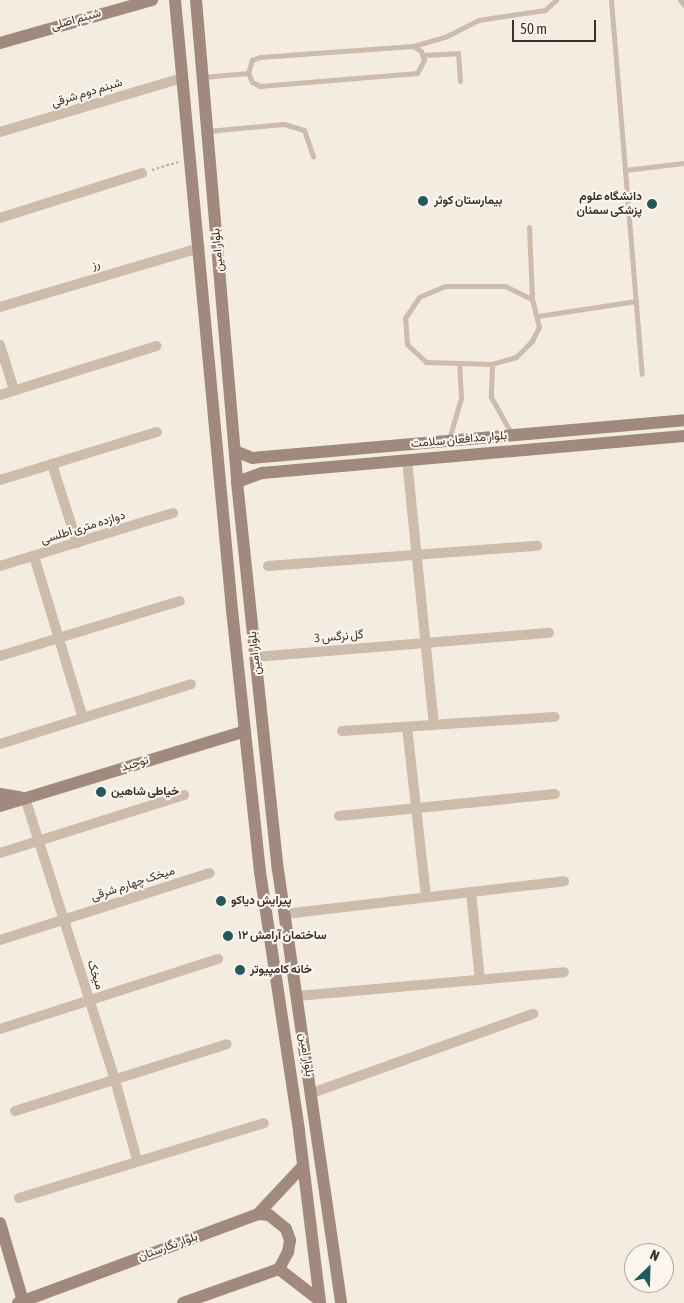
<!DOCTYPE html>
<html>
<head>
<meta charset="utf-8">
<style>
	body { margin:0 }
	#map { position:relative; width:684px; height:1303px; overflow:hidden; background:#f4ebe1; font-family:"Asap Condensed",Vazirmatn,sans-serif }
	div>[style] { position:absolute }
	.path>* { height:2px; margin-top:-1px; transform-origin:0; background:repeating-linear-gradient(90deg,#b9a596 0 2.5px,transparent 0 5px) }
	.lane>* { height:5px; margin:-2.5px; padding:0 2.5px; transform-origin:2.5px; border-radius:2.5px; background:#cdbbac }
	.street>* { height:10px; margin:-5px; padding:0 5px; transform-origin:5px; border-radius:5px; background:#cdbbac }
	.secondary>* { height:12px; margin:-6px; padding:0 6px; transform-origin:6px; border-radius:6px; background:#a18a7d }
	.dots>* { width:14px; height:14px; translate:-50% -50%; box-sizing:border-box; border:2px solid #fbf5ee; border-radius:50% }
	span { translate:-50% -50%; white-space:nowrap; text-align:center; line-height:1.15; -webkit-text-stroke:4px #fbf5ee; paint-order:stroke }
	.street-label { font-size:12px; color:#3b302b }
	.poi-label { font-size:12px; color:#3b302b; font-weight:700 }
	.right { translate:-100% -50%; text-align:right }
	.left { translate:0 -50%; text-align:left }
	.north { position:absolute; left:624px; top:1243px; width:50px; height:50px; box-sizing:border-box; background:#fbf5ee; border:1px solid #aea6a0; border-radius:50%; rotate:24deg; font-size:14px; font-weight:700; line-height:20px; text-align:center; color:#3b302b }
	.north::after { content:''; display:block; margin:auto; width:18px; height:22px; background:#1f5a5e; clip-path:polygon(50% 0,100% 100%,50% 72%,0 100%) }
	.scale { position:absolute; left:512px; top:20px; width:84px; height:22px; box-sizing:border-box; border:2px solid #3b302b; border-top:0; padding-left:6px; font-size:15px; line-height:18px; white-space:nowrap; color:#3b302b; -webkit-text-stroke:4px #fbf5ee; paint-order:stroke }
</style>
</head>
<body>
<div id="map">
	<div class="path">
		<i style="left:152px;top:170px;width:27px;rotate:-17deg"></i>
	</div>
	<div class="lane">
		<i style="left:611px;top:0;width:375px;rotate:85.3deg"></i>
		<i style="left:680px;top:0;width:6px;rotate:51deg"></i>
		<i style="left:413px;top:46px;width:9px;rotate:32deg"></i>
		<i style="left:421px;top:51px;width:9px;rotate:72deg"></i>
		<i style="left:424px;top:60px;width:15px;rotate:118deg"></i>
		<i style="left:417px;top:73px;width:158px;rotate:175.3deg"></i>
		<i style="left:260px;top:86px;width:9px;rotate:-153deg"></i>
		<i style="left:252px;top:82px;width:10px;rotate:-114deg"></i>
		<i style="left:248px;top:73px;width:14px;rotate:-73deg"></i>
		<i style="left:252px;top:60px;width:9px;rotate:-21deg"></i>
		<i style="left:260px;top:57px;width:153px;rotate:-4.1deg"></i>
		<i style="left:413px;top:46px;width:33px;rotate:-16deg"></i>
		<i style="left:445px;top:37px;width:37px;rotate:-27deg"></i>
		<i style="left:478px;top:20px;width:68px;rotate:-8.5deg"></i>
		<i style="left:545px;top:10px;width:15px;rotate:-42deg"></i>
		<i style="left:423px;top:55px;width:35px;rotate:-3deg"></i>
		<i style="left:458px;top:53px;width:28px;rotate:86deg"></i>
		<i style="left:203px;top:77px;width:45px;rotate:-5.1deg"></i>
		<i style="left:208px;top:131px;width:76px;rotate:-5.3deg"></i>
		<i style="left:284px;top:124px;width:21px;rotate:17deg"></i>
		<i style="left:304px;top:130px;width:28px;rotate:71deg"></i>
		<i style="left:625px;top:170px;width:59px;rotate:-6.8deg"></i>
		<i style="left:529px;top:227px;width:72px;rotate:87.6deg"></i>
		<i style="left:445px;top:286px;width:60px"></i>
		<i style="left:505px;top:286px;width:30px;rotate:26deg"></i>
		<i style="left:532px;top:299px;width:29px;rotate:76deg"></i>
		<i style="left:539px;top:327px;width:16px;rotate:117deg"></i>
		<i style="left:532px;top:341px;width:23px;rotate:135deg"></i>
		<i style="left:516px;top:357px;width:25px;rotate:164deg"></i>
		<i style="left:492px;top:364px;width:66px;rotate:-178.3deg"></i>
		<i style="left:426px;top:362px;width:26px;rotate:-137deg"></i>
		<i style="left:407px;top:344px;width:26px;rotate:-94deg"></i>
		<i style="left:405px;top:318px;width:25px;rotate:-56deg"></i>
		<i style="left:419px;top:297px;width:28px;rotate:-23deg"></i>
		<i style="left:538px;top:316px;width:99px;rotate:-8.7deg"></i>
		<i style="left:492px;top:364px;width:33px;rotate:92deg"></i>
		<i style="left:491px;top:397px;width:41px;rotate:60.9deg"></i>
		<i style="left:449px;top:439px;width:43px;rotate:-73.7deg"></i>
		<i style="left:461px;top:398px;width:34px;rotate:-93deg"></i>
	</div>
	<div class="street">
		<i style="left:0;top:132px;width:190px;rotate:-16.5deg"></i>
		<i style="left:0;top:218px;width:149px;rotate:-17.6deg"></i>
		<i style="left:0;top:307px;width:208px;rotate:-16.5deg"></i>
		<i style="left:0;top:345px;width:47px;rotate:72.7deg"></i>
		<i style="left:0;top:395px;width:164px;rotate:-17.4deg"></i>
		<i style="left:407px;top:460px;width:266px;rotate:84.2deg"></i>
		<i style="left:52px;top:464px;width:83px;rotate:72.4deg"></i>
		<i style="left:0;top:480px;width:164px;rotate:-17deg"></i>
		<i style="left:34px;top:556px;width:169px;rotate:73.2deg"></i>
		<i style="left:0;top:566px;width:181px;rotate:-17deg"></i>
		<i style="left:268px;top:566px;width:270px;rotate:-4.3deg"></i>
		<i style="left:0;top:656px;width:188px;rotate:-17deg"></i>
		<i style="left:255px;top:657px;width:295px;rotate:-4.7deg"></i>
		<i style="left:407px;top:727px;width:171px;rotate:83.6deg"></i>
		<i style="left:342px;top:731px;width:213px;rotate:-3.8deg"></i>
		<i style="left:0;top:744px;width:200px;rotate:-17.4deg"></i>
		<i style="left:25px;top:798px;width:296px;rotate:72.3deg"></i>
		<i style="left:115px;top:1080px;width:83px;rotate:74.6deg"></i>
		<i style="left:339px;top:816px;width:217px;rotate:-5.8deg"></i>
		<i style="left:0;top:853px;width:193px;rotate:-17.5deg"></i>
		<i style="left:471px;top:892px;width:88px;rotate:84.2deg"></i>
		<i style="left:285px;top:914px;width:281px;rotate:-6.7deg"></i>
		<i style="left:0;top:940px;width:220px;rotate:-17.7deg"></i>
		<i style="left:297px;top:996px;width:268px;rotate:-5.1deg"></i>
		<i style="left:0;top:1029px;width:229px;rotate:-17.8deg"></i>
		<i style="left:312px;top:1093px;width:235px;rotate:-19.7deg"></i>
		<i style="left:15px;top:1111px;width:222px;rotate:-17.5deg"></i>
		<i style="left:19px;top:1198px;width:256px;rotate:-17deg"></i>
	</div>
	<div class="secondary">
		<i style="left:175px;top:0;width:613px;rotate:84.66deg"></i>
		<i style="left:232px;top:610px;width:263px;rotate:83.9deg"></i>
		<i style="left:260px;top:872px;width:262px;rotate:81.4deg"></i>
		<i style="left:299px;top:1131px;width:173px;rotate:83deg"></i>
		<i style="left:196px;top:0;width:484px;rotate:85.1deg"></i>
		<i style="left:237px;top:482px;width:390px;rotate:84deg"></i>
		<i style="left:278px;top:870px;width:438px;rotate:81.7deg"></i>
		<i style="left:0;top:43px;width:158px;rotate:-15.8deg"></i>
		<i style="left:235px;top:451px;width:18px;rotate:22deg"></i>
		<i style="left:252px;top:458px;width:434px;rotate:-5deg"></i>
		<i style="left:237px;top:482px;width:27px;rotate:-20deg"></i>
		<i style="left:262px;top:473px;width:424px;rotate:-5deg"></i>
		<i style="left:0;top:794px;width:20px;rotate:9deg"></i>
		<i style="left:0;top:806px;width:256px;rotate:-17deg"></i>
		<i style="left:258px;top:1214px;width:11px;rotate:5deg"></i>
		<i style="left:269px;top:1215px;width:22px;rotate:39deg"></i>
		<i style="left:286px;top:1229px;width:12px;rotate:70deg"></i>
		<i style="left:290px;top:1240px;width:12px;rotate:99deg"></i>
		<i style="left:288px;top:1252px;width:19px;rotate:118deg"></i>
		<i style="left:0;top:1223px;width:81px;rotate:73.6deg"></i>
		<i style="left:18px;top:1303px;width:256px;rotate:-20.3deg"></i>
		<i style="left:258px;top:1214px;width:64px;rotate:-46.9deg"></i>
		<i style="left:183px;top:1303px;width:102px;rotate:-19.5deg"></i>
		<i style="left:279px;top:1269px;width:51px;rotate:37.8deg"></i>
	</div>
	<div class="dots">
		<i style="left:423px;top:201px;background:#1f5a5e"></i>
		<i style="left:652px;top:204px;background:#1f5a5e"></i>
		<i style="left:101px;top:792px;background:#1f5a5e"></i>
		<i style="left:221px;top:901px;background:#1f5a5e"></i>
		<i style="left:228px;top:936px;background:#1f5a5e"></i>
		<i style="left:240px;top:970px;background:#1f5a5e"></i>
	</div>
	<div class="street-label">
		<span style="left:76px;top:20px;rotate:-16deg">شبنم اصلی</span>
		<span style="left:87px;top:93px;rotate:-17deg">شبنم دوم شرقی</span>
		<span style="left:218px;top:250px;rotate:-95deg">بلوار امین</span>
		<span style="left:96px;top:265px;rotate:-16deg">رز</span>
		<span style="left:459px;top:440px;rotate:-5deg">بلوار مدافعان سلامت</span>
		<span style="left:83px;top:528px;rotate:-17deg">دوازده متری اطلسی</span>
		<span style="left:339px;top:637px;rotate:-5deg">گل نرگس 3</span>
		<span style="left:255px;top:653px;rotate:-96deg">بلوار امین</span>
		<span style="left:135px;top:764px;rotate:-17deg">توحید</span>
		<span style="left:133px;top:884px;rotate:-18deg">میخک چهارم شرقی</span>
		<span style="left:95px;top:975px;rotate:72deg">میخک</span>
		<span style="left:306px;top:1055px;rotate:81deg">بلوار امین</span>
		<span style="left:168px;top:1247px;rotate:-20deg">بلوار نگارستان</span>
	</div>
	<div class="poi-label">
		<span class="right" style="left:642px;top:204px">دانشگاه علوم<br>پزشکی سمنان</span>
		<span class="left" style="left:434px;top:201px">بیمارستان کوثر</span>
		<span class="left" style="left:111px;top:792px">خیاطی شاهین</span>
		<span class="left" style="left:231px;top:901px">پیرایش دیاکو</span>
		<span class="left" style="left:238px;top:936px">ساختمان آرامش ۱۲</span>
		<span class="left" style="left:250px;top:970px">خانه کامپیوتر</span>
	</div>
	<div class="north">N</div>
	<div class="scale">50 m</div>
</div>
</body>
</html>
